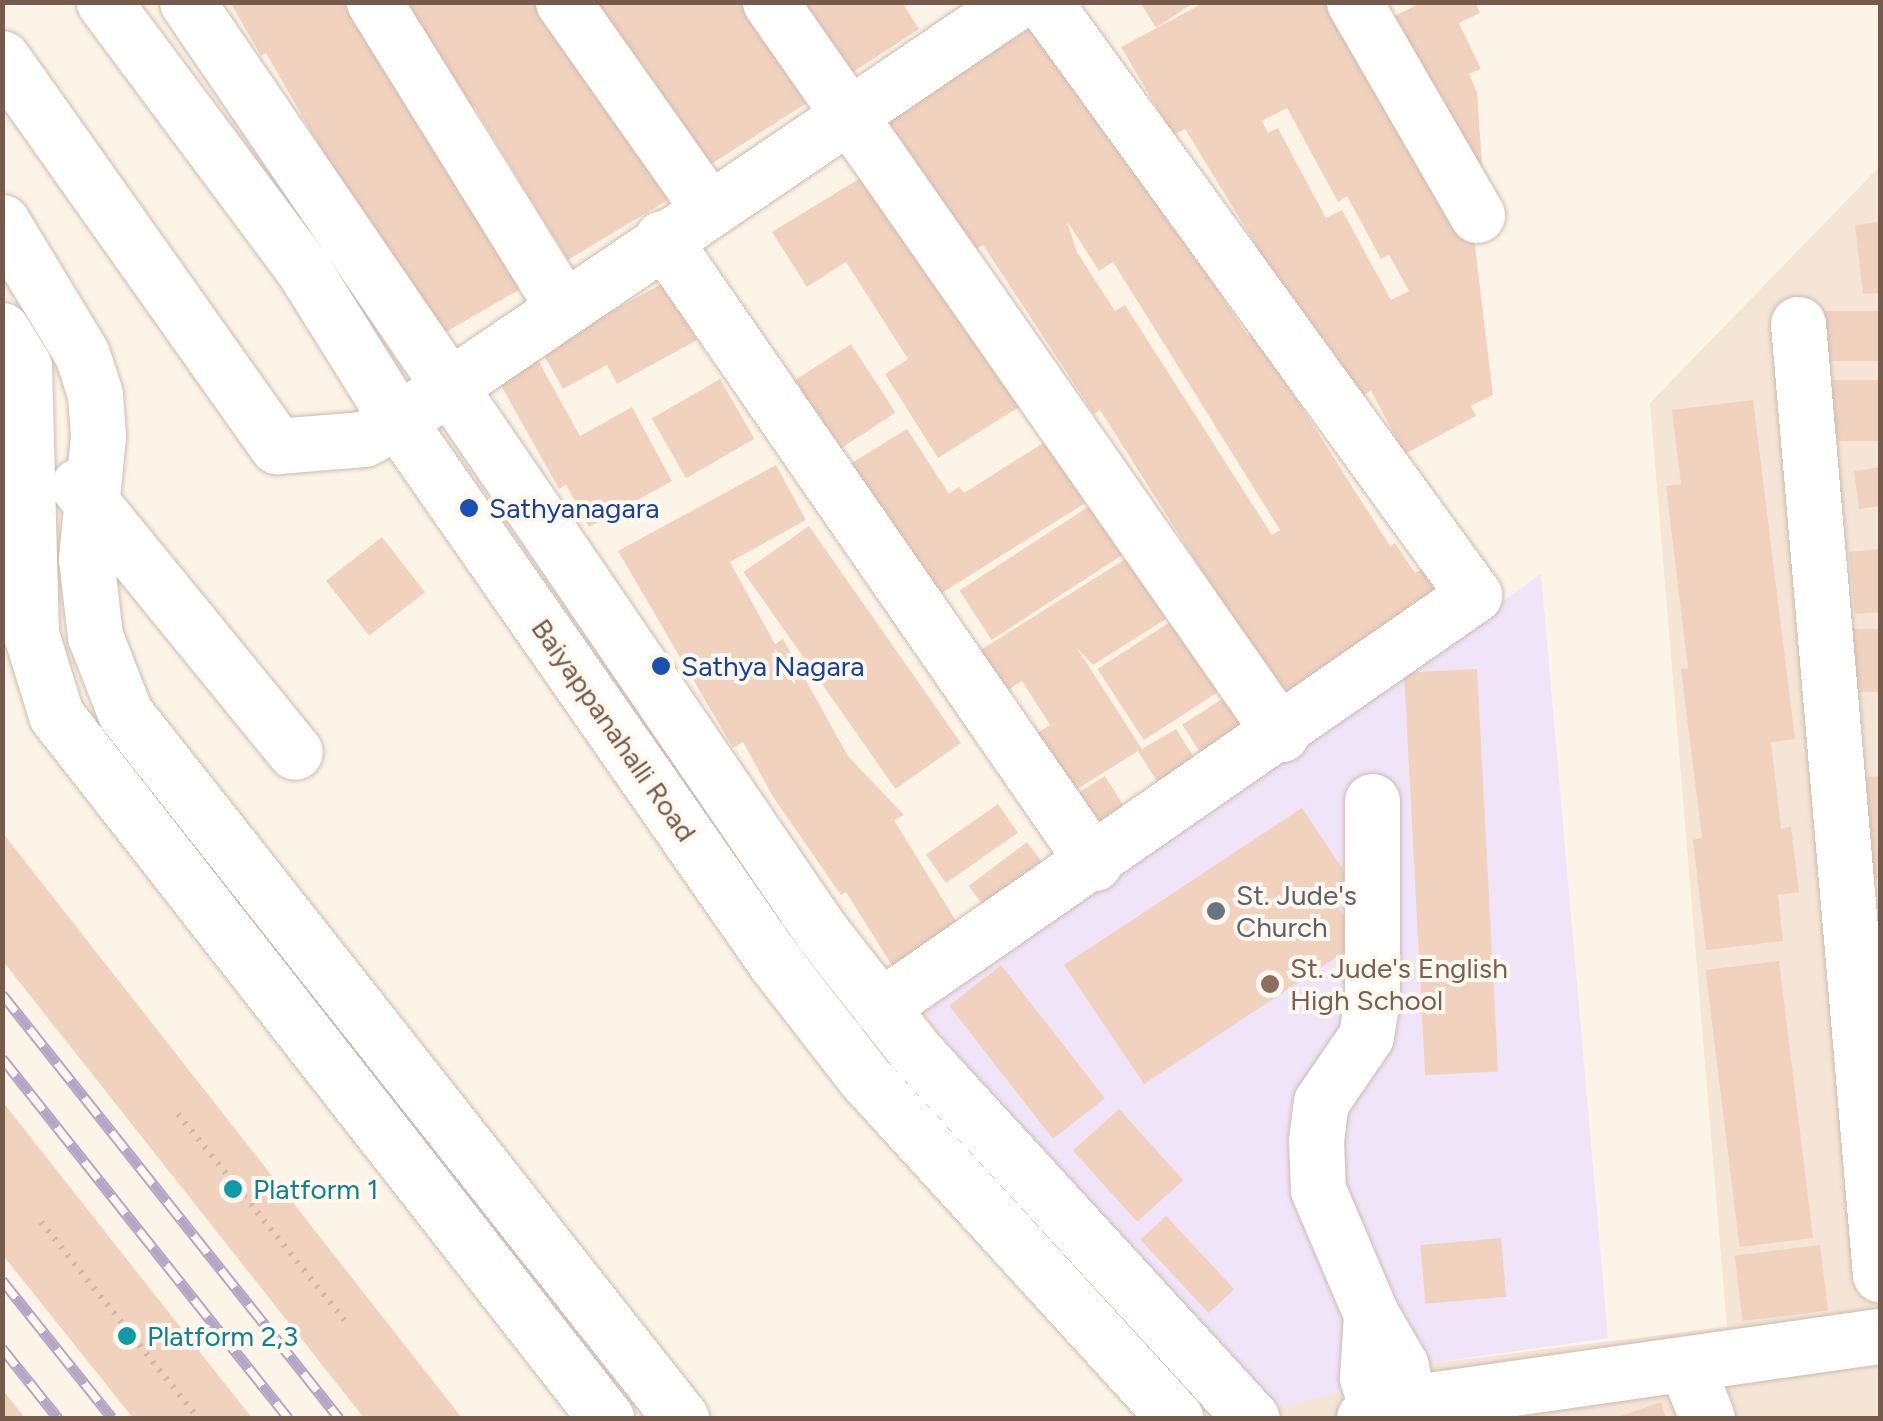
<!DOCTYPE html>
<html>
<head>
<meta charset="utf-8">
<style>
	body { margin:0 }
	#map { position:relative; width:1883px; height:1421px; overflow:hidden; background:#fcf4e7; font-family:Figtree,sans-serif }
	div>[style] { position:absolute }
	.residential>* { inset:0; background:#f4e5d6 }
	.education>* { inset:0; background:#f0e4f9 }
	.building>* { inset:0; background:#f1d2bf; transform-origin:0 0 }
	.path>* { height:6px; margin-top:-3px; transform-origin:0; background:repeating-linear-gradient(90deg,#d6b5a2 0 2.5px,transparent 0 10.5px) }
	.roads { filter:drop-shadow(0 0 2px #cebbae) drop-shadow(0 0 2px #cebbae) }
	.minor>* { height:55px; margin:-27.5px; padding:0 27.5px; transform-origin:27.5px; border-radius:27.5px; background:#fff }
	.rail>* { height:11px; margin-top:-5.5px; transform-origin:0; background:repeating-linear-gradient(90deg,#fff8ee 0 22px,#b6a5c6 0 44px); box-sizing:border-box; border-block:2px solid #b6a5c6 }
	.dots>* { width:28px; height:28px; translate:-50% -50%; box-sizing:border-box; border:5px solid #fff8ee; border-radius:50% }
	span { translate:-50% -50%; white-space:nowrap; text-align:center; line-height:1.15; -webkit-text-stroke:8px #fff8ee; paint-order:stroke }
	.transit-label { font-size:28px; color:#164399 }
	.left { translate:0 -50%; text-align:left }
	.street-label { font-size:28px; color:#765a4c }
	.worship-label { font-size:28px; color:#5b616d }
	.education-label { font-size:28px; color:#785e54 }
	.culture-label { font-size:28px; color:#0d838f }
	.frame { position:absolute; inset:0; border:5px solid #765a4c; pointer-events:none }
</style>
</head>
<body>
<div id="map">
	<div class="residential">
		<i style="clip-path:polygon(1880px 166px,1880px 1418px,1278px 1418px,1271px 1411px,1425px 1364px,1727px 1327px,1650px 403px)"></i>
	</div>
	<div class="education">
		<i style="clip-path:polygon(1541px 574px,1608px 1338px,1425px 1364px,1271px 1411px,1121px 1259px,922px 1013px)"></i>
	</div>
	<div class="building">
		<i style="clip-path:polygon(230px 2px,343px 2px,524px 287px,439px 336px,385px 260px,266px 53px,261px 56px)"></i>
		<i style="clip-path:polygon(398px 2px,544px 2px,671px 198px,568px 260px,474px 106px,464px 111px)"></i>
		<i style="clip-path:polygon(589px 2px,746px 2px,810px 101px,702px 170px)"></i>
		<i style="clip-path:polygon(798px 2px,902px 2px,919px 29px,847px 76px)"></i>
		<i style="clip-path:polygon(1140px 2px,1195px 2px,1156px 28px)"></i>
		<i style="clip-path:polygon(evenodd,1205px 2px,1333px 2px,1473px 229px,1493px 395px,1471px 406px,1476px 416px,1405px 454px,1371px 391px,1351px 401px,1185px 129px,1173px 135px,1121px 47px,1205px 2px,1287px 108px,1338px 202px,1347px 196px,1381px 259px,1389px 255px,1409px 291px,1391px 300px,1342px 210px,1326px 218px,1278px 128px,1268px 133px,1262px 121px,1287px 108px)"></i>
		<i style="clip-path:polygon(1422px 2px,1475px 2px,1480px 13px,1459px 23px,1481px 69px,1469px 74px,1477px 92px,1483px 181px,1387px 20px)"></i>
		<i style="clip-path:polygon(evenodd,1041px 22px,1248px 336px,1254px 332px,1390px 546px,1395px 543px,1415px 573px,1423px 569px,1443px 600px,1284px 700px,1100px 410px,1094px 414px,983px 245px,970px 253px,884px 120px,1041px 22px,1067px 221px,1099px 271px,1113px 262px,1280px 530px,1272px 535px,1125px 305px,1115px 311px,1077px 252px,1067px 221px)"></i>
		<i style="clip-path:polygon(870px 172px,1019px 407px,938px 458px,885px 374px,908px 359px,846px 262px,807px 287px,772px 232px)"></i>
		<i style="clip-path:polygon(1880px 222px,1880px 293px,1863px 294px,1855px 225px)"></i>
		<i style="clip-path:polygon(665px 282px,697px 340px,617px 384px,607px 365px,563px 389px,541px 350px)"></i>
		<i style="left:1880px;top:311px;width:50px;height:61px;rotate:90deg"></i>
		<i style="left:851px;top:344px;width:82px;height:70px;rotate:57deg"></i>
		<i style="clip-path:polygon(533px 351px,580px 436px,632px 407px,672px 481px,589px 527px,566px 485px,559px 489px,494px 373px)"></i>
		<i style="left:720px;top:379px;width:69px;height:79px;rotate:60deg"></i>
		<i style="left:1880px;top:380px;width:61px;height:55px;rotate:90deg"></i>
		<i style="clip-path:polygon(1753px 400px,1795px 739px,1771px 742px,1781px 829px,1791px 827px,1799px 892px,1778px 895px,1783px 941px,1706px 950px,1693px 840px,1702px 838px,1681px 669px,1688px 668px,1666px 486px,1681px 484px,1672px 410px)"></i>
		<i style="clip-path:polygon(907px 429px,949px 494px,959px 487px,964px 493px,1051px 438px,1090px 500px,926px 603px,842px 469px)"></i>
		<i style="clip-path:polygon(776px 465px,806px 520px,730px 562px,775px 644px,783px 639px,848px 756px,904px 815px,894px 820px,961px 929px,894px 969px,846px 892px,841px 895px,773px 797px,743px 742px,733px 748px,618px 551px)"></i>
		<i style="clip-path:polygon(1880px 467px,1880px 506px,1859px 509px,1854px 471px)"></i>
		<i style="left:1091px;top:505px;width:59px;height:157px;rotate:57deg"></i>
		<i style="left:809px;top:526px;width:265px;height:80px;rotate:55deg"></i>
		<i style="left:382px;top:537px;width:70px;height:71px;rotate:52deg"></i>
		<i style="clip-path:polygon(1880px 549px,1880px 612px,1855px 614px,1849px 552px)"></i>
		<i style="clip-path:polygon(1135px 553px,1174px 614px,1093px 665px,1077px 648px,1142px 749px,1176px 729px,1197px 762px,1159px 785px,1138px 751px,1063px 798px,1026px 740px,1050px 725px,1022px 681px,1005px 692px,979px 651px)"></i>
		<i style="left:1173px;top:620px;width:85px;height:90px;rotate:57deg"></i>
		<i style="left:1880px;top:629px;width:63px;height:33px;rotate:90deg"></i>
		<i style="left:1477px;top:669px;width:403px;height:73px;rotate:87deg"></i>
		<i style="left:1225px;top:697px;width:44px;height:51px;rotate:57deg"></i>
		<i style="left:1105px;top:776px;width:45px;height:47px;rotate:58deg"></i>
		<i style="clip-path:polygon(1880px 776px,1880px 878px,1862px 880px,1854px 778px)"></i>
		<i style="left:998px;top:804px;width:35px;height:88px;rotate:55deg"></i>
		<i style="clip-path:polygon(1302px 808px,1358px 892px,1337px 905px,1361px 941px,1144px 1084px,1064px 965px)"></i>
		<i style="clip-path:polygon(2px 832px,462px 1418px,364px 1418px,2px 960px)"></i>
		<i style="left:1027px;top:842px;width:34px;height:73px;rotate:53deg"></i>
		<i style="left:1779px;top:961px;width:279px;height:74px;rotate:83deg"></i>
		<i style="left:1001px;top:965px;width:169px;height:66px;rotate:52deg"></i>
		<i style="clip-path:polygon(2px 1101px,252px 1418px,133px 1418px,2px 1254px)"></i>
		<i style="left:1119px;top:1109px;width:96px;height:62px;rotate:48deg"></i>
		<i style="left:1166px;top:1216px;width:100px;height:35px;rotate:47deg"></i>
		<i style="left:1501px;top:1238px;width:59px;height:81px;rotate:85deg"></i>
		<i style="left:1820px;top:1245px;width:66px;height:86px;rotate:83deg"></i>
		<i style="clip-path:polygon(2px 1389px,25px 1418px,2px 1418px)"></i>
		<i style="clip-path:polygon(1661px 1402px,1666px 1418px,1615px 1418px)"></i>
	</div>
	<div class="path">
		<i style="left:178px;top:1114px;width:265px;rotate:51.1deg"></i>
		<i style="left:41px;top:1222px;width:251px;rotate:51.3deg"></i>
	</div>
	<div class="roads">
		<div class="minor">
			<i style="left:104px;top:2px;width:333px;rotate:53.3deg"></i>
			<i style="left:303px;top:269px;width:179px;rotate:58deg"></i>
			<i style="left:398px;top:421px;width:659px;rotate:55.13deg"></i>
			<i style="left:775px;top:962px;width:147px;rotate:52.2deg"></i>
			<i style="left:865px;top:1078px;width:460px;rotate:47.6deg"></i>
			<i style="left:187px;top:2px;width:1125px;rotate:55.69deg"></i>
			<i style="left:821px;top:931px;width:152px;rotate:51.9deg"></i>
			<i style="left:915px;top:1051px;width:498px;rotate:47.5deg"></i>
			<i style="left:374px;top:2px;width:357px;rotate:58.2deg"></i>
			<i style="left:563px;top:2px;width:253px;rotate:54.8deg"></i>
			<i style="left:770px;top:2px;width:893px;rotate:55.08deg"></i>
			<i style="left:1354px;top:2px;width:246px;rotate:60deg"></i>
			<i style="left:2px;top:58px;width:476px;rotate:54.7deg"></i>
			<i style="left:277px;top:446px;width:87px;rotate:-4.6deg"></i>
			<i style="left:364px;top:439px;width:38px;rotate:-28deg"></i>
			<i style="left:398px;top:421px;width:747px;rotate:-34.14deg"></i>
			<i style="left:2px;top:222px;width:154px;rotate:58.8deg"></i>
			<i style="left:82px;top:354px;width:42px;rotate:72deg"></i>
			<i style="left:95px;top:394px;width:42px;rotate:85.9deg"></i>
			<i style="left:98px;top:436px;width:123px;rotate:95.6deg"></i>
			<i style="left:86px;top:558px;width:79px;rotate:83.4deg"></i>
			<i style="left:95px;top:636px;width:83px;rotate:68.7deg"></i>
			<i style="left:125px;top:713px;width:898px;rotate:51.74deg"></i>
			<i style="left:662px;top:238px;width:760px;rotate:55.35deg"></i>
			<i style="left:1798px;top:324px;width:954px;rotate:85.07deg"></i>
			<i style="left:2px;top:330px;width:42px;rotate:58.6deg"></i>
			<i style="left:24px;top:366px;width:268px;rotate:88.5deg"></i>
			<i style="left:31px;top:634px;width:85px;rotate:72.8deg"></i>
			<i style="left:56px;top:715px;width:893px;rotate:51.96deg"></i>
			<i style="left:78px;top:486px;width:343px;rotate:50.8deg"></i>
			<i style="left:880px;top:1007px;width:723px;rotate:-34.75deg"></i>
			<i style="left:1474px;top:595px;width:732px;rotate:-125.95deg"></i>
			<i style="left:1371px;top:1314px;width:135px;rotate:-113.1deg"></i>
			<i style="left:1318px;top:1190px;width:49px;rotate:-92.3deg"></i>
			<i style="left:1316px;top:1141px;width:39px;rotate:-83deg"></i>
			<i style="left:1321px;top:1102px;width:80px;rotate:-55.7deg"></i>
			<i style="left:1366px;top:1036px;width:39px;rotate:-81deg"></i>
			<i style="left:1372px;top:997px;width:196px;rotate:-90deg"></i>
			<i style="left:1686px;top:1364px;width:58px;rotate:68.7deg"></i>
			<i style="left:1378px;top:1413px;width:37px;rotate:-107deg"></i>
			<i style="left:1367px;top:1378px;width:64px;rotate:-86.4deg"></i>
			<i style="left:1371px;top:1314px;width:60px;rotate:60deg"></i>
			<i style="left:1401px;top:1366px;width:38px;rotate:79deg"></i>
			<i style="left:1364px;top:1418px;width:46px;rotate:-18.8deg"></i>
			<i style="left:1408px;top:1403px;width:477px;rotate:-8.1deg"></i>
		</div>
	</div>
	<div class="rail">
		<i style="left:2px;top:994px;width:542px;rotate:51.52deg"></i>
		<i style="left:2px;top:1058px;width:460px;rotate:51.5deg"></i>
		<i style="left:2px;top:1280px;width:176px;rotate:51.4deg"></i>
		<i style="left:2px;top:1348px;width:90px;rotate:51.3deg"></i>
	</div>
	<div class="dots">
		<i style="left:469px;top:508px;background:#1a4fb4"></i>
		<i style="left:661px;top:666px;background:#1a4fb4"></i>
		<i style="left:1216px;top:911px;background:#6b7280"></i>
		<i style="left:1270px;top:984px;background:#8d6e63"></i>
		<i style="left:233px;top:1189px;background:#0f9aa8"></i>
		<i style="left:127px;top:1336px;background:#0f9aa8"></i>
	</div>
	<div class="transit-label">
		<span class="left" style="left:489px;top:508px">Sathyanagara</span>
		<span class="left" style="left:681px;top:666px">Sathya Nagara</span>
	</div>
	<div class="street-label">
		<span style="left:614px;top:730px;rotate:55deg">Baiyappanahalli Road</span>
	</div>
	<div class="worship-label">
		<span class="left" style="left:1236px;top:911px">St. Jude's<br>Church</span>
	</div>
	<div class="education-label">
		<span class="left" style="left:1290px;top:984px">St. Jude's English<br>High School</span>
	</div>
	<div class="culture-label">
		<span class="left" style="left:253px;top:1189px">Platform 1</span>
		<span class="left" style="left:147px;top:1336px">Platform 2,3</span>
	</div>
	<div class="frame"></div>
</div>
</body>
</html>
